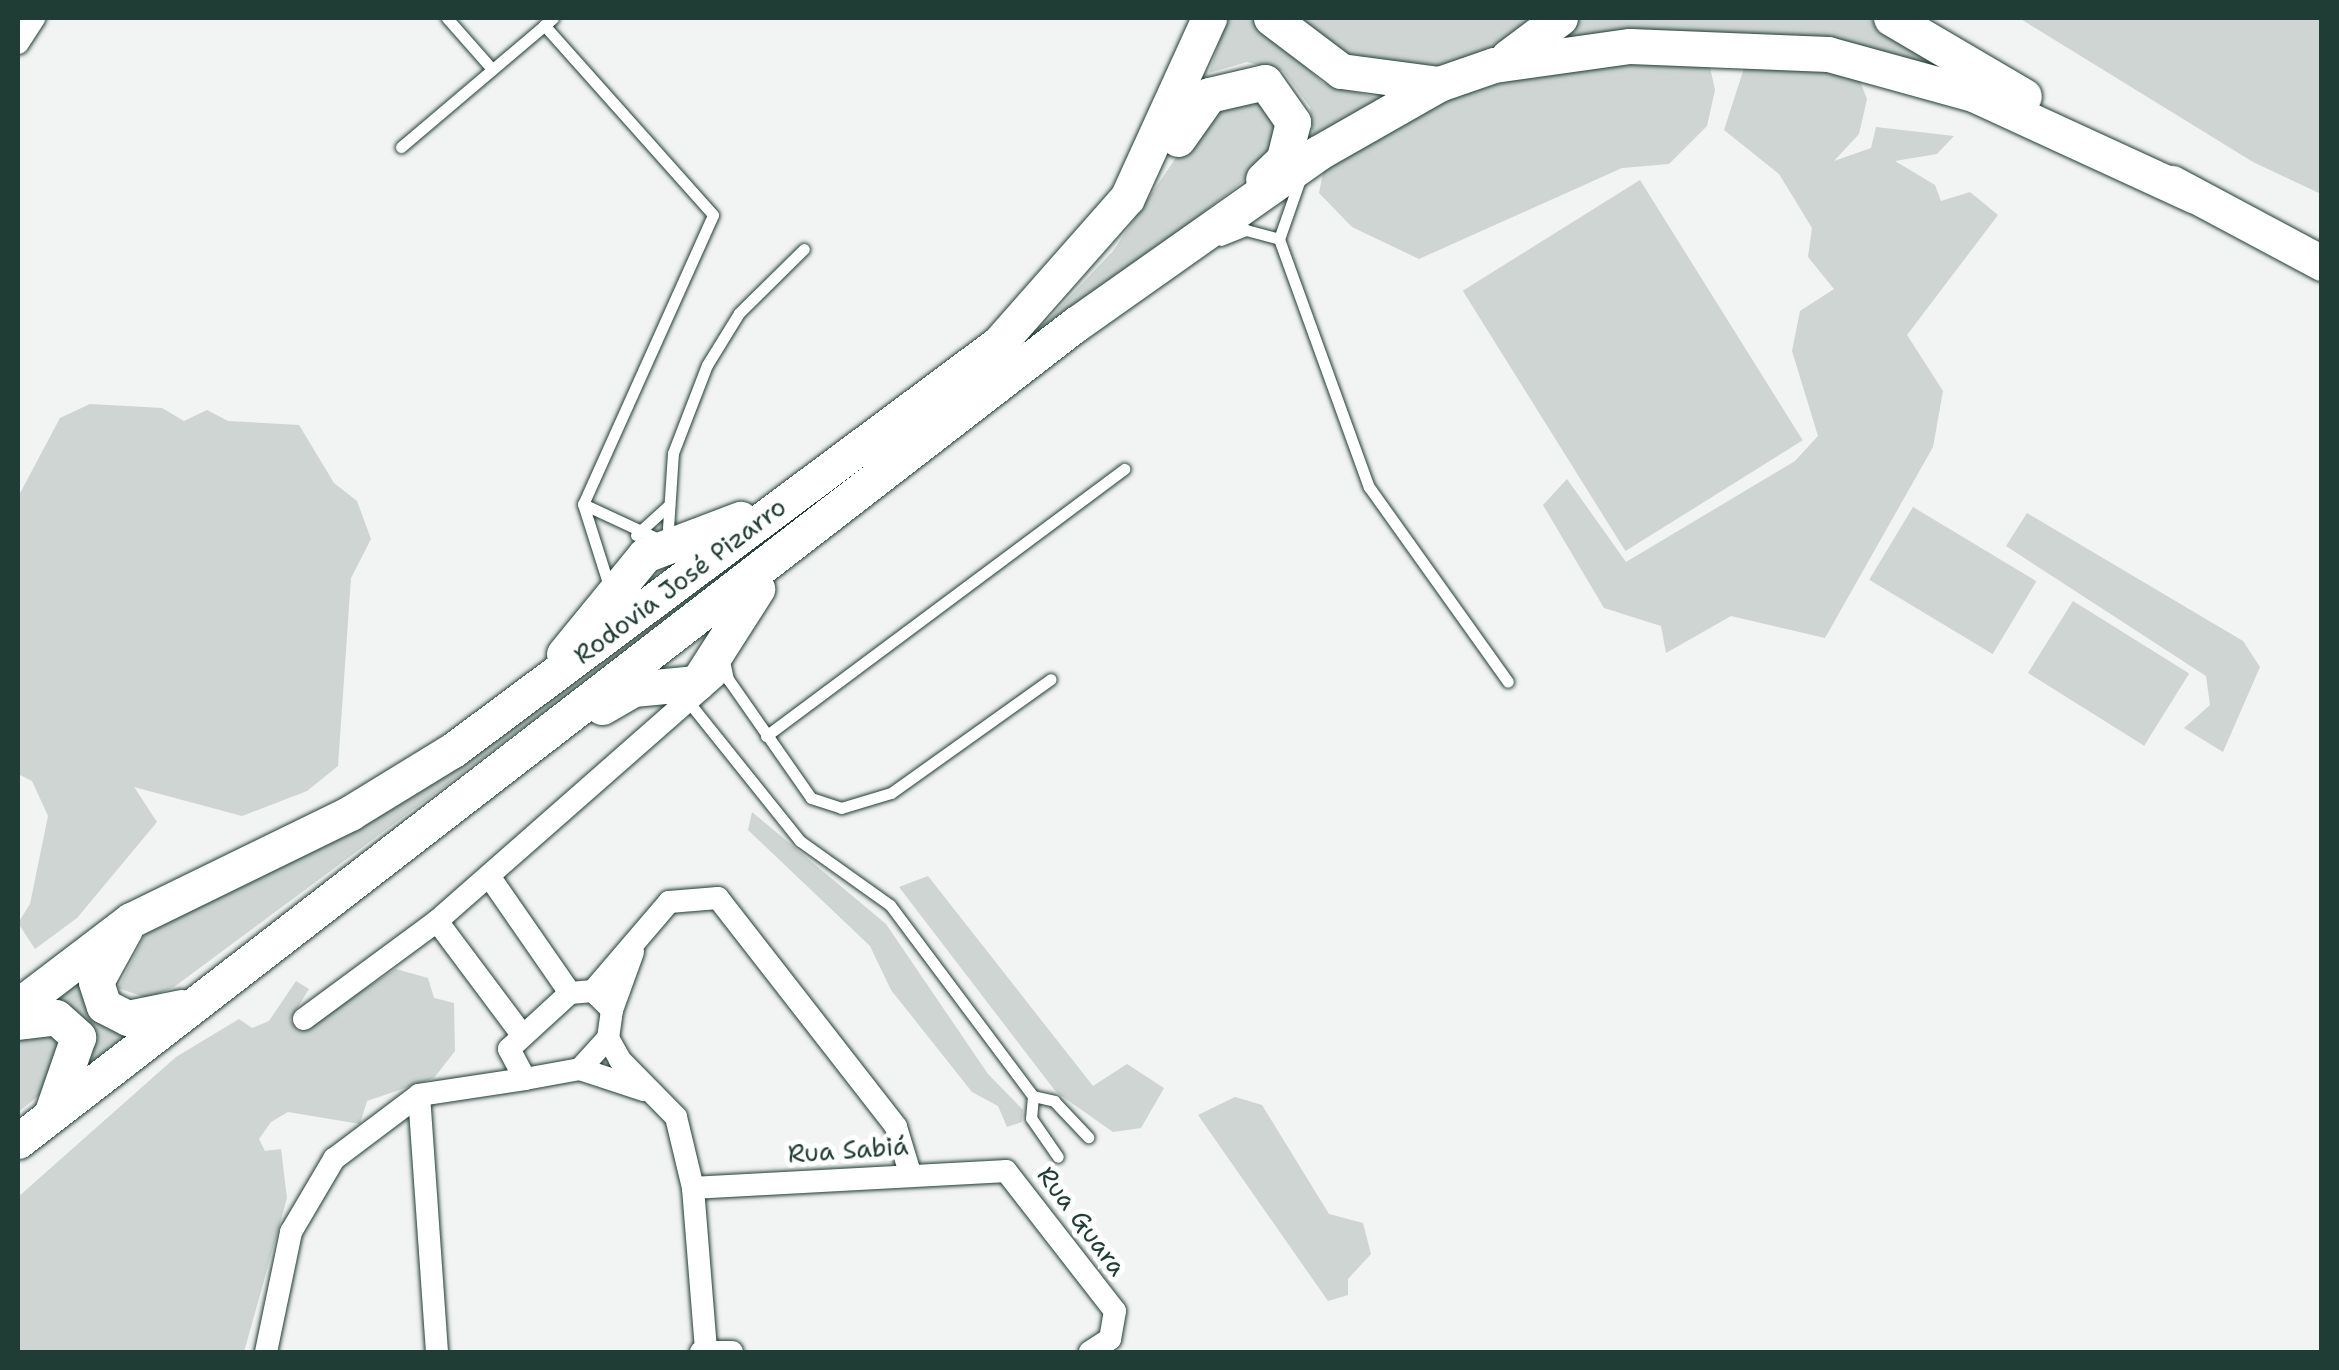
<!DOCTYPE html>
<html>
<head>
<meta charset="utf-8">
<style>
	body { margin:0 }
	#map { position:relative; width:2339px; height:1370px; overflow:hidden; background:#f2f3f3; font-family:"Shantell Sans",sans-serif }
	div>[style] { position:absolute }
	.green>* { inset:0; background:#ced5d3; transform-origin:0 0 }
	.roads { filter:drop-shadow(0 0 2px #1f3d34) drop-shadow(0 0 2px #1f3d34) }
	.lane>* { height:11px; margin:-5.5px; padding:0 5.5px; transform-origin:5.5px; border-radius:5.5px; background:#fff }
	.street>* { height:22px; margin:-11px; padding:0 11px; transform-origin:11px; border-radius:11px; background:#fff }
	.primary>* { height:35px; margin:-17.5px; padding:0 17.5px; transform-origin:17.5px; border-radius:17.5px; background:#fff }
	span { translate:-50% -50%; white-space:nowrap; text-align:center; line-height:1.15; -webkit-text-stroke:10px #fff; paint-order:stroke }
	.street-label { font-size:25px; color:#1f3d34 }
	.frame { position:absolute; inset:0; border:20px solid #1f3d34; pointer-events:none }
</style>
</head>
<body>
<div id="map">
	<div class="green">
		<i style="clip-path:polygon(1227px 18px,1255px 18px,1323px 83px,1384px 100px,1314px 144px,1310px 107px,1283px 71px,1247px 62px,1209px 73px)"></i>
		<i style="clip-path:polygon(1285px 18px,1549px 18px,1493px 56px,1436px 76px,1367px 68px)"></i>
		<i style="clip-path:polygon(1572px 18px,1868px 18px,1971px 78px,1532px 48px)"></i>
		<i style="clip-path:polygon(2019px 18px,2321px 18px,2321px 194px,2253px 162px)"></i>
		<i style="clip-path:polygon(1650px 58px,1708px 58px,1715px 90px,1707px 126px,1669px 164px,1622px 168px,1419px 259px,1352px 227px,1319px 193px,1325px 164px,1449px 98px,1548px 70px)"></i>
		<i style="clip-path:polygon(1747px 59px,1855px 68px,1867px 99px,1859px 134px,1834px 161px,1871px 148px,1876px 127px,1954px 136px,1937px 154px,1895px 161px,1935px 185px,1941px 201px,1970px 192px,1998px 215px,1907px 335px,1943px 391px,1933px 447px,1825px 638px,1731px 616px,1666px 653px,1661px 626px,1604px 608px,1543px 505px,1567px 479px,1626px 562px,1795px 461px,1818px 436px,1792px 351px,1800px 311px,1834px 289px,1808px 257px,1812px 228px,1779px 174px,1724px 130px)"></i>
		<i style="clip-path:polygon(1258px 93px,1280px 121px,1262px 166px,1019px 360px,174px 987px,147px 998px,118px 988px,146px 933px,421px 786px,1043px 325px,1113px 251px,1204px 116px)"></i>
		<i style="left:1640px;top:180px;width:307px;height:209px;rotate:58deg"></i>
		<i style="clip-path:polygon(90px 404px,162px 408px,184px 421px,207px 410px,228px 421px,299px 425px,334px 483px,357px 501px,371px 539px,351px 578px,338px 766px,307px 791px,242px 816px,134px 787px,157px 822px,77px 918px,35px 949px,18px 923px,30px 904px,48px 816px,32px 781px,18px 774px,18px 497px,60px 418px)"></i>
		<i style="left:1913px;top:507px;width:144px;height:85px;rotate:31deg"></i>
		<i style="clip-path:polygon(2027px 513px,2243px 641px,2260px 667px,2223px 752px,2184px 728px,2210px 705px,2206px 676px,2006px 546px)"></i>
		<i style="left:2073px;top:601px;width:137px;height:85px;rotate:32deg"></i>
		<i style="clip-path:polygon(752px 812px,886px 924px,988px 1074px,1023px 1110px,1022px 1122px,1007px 1127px,998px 1106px,972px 1092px,891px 990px,870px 946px,748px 830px)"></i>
		<i style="clip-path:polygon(928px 876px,1093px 1086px,1127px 1064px,1164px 1088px,1141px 1128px,1113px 1132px,1056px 1092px,899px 887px)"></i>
		<i style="clip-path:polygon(396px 969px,428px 978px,434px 998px,454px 1003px,455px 1051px,434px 1078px,367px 1101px,360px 1124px,288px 1112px,271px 1122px,259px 1139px,265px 1151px,281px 1149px,287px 1198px,244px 1352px,18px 1352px,18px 1197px,176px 1057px,239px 1019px,252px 1028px,269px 1021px,296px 981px,309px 989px,290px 1020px,299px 1031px)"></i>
		<i style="clip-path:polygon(62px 978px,82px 981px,91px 1012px,140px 1030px,78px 1079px,89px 1032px,79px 1013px,43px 1007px)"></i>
		<i style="clip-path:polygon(56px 1033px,64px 1047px,51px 1086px,18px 1112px,18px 1035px)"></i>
		<i style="clip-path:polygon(1235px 1097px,1262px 1105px,1329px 1214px,1363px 1223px,1371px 1254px,1348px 1279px,1348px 1295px,1328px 1301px,1198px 1115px)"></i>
	</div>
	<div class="roads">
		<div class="lane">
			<i style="left:447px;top:18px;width:68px;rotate:48.6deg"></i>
			<i style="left:544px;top:25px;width:254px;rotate:48.3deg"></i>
			<i style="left:713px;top:215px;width:317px;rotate:114.2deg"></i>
			<i style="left:401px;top:147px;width:199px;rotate:-40.3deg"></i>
			<i style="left:1299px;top:182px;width:60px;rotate:109.3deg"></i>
			<i style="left:1279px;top:239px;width:264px;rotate:70.1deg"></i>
			<i style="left:1369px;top:487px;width:239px;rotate:54.5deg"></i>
			<i style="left:1221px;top:240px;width:27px;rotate:-22deg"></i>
			<i style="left:1246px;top:230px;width:34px;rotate:15deg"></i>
			<i style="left:583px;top:504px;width:93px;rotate:24.9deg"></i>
			<i style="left:667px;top:543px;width:90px;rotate:-86.2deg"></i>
			<i style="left:673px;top:453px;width:94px;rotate:-68.9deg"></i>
			<i style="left:707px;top:365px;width:61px;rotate:-58.4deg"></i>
			<i style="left:739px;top:313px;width:91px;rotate:-44.6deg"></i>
			<i style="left:583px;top:504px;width:86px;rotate:72.4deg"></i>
			<i style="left:636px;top:535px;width:45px;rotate:-42.3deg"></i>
			<i style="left:723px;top:656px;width:24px;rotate:78deg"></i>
			<i style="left:728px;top:679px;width:145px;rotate:55.1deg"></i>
			<i style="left:811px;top:798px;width:32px;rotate:18deg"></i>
			<i style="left:841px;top:808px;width:52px;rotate:-16.7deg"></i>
			<i style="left:891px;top:793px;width:196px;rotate:-35.5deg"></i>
			<i style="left:691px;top:705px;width:174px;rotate:51.3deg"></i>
			<i style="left:800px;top:841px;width:110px;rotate:35.4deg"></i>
			<i style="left:890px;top:905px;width:239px;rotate:53.2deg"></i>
			<i style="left:1033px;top:1096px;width:22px;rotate:13deg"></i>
			<i style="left:1054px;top:1101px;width:50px;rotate:46.6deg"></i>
			<i style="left:766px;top:736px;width:447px;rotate:-36.7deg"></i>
			<i style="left:1033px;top:1096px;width:22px;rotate:95deg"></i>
			<i style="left:1031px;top:1118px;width:47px;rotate:55.3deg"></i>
		</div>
		<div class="street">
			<i style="left:18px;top:43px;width:30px;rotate:-57deg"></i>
			<i style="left:489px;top:876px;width:142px;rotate:55.3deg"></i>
			<i style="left:437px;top:921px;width:139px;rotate:53.2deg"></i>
			<i style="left:593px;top:991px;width:117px;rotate:-49.5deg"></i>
			<i style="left:669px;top:902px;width:49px;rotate:-4.7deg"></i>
			<i style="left:718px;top:898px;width:290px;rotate:52.1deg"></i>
			<i style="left:896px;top:1127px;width:48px;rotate:73.1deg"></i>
			<i style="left:612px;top:1010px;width:62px;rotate:-70.1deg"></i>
			<i style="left:304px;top:1019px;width:165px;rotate:-36.4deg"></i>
			<i style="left:437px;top:921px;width:370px;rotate:-41.3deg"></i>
			<i style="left:608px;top:1038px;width:42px;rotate:132.1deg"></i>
			<i style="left:580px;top:1069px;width:56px;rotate:169.7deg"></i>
			<i style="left:525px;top:1079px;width:34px;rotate:-118deg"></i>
			<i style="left:509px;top:1049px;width:83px;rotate:-42.6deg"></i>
			<i style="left:570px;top:993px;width:23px;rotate:-5deg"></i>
			<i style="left:593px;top:991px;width:27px;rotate:45deg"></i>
			<i style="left:612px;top:1010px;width:28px;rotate:98deg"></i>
			<i style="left:608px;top:1038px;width:25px;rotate:61deg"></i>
			<i style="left:620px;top:1060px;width:80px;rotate:45.5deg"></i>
			<i style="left:676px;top:1117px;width:73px;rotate:76.5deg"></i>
			<i style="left:693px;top:1188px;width:163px;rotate:85.4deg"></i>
			<i style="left:580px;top:1069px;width:67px;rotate:18.2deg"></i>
			<i style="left:419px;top:1095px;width:258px;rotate:86deg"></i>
			<i style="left:693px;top:1188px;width:313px;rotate:-3.1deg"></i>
			<i style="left:1006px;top:1171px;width:177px;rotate:52.1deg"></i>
			<i style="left:1115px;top:1311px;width:28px;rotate:100deg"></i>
			<i style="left:1110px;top:1339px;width:24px;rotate:147deg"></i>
			<i style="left:266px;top:1352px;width:123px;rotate:-78.2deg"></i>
			<i style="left:291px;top:1232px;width:85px;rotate:-59.5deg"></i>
			<i style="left:334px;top:1159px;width:106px;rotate:-37deg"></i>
			<i style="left:419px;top:1095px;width:107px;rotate:-8.6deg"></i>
			<i style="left:701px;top:1352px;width:31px"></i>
		</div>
		<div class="primary">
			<i style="left:1271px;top:18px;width:88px;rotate:37.1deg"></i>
			<i style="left:1341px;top:71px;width:99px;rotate:7.6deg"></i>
			<i style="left:1439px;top:84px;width:58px;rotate:-19.1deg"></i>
			<i style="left:1494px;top:65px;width:137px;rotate:-8deg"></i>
			<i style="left:1630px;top:46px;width:198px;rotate:2.3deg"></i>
			<i style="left:1828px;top:54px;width:150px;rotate:15.4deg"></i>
			<i style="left:1973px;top:94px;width:242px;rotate:24.7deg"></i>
			<i style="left:1891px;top:18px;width:154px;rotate:30.4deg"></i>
			<i style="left:1508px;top:57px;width:65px;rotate:-36.9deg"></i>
			<i style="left:1178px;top:139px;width:54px;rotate:-54.8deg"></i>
			<i style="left:1209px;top:95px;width:57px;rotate:-13.1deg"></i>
			<i style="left:1265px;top:82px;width:49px;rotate:55deg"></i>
			<i style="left:1293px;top:122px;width:38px;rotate:104deg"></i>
			<i style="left:1284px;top:159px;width:29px;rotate:136deg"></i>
			<i style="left:2172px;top:183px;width:170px;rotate:28.1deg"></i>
			<i style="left:564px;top:654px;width:128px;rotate:-50.7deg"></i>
			<i style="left:645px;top:555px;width:102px;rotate:-20.8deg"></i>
			<i style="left:602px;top:707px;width:36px;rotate:-30deg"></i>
			<i style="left:633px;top:689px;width:64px;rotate:-5.4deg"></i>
			<i style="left:697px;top:683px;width:112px;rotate:-57.4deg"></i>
			<i style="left:125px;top:929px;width:60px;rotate:118.7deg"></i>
			<i style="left:96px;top:982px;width:25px;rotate:72deg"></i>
			<i style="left:104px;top:1006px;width:27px;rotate:27deg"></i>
			<i style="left:128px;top:1018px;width:54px;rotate:-11.7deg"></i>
			<i style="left:18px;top:1006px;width:142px;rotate:-37.3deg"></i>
			<i style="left:131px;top:920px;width:244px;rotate:-26deg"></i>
			<i style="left:350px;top:813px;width:121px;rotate:-31.5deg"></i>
			<i style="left:453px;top:750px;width:681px;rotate:-36.7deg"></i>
			<i style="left:999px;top:343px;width:193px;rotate:-48.6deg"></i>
			<i style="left:1127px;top:198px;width:198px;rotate:-65.5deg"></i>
			<i style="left:18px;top:1022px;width:38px;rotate:-7deg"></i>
			<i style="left:56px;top:1017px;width:30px;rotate:42deg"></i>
			<i style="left:78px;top:1037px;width:76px;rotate:109.1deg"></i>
			<i style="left:18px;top:1141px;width:1337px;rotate:-37.68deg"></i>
			<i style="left:1076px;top:324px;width:296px;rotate:-35.2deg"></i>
			<i style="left:1318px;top:153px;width:139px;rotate:-29.7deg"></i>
		</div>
	</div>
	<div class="street-label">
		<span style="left:680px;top:581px;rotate:-37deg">Rodovia José Pizarro</span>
		<span style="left:848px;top:1150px;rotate:-4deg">Rua Sabiá</span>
		<span style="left:1082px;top:1221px;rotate:53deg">Rua Guara</span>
	</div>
	<div class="frame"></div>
</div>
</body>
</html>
